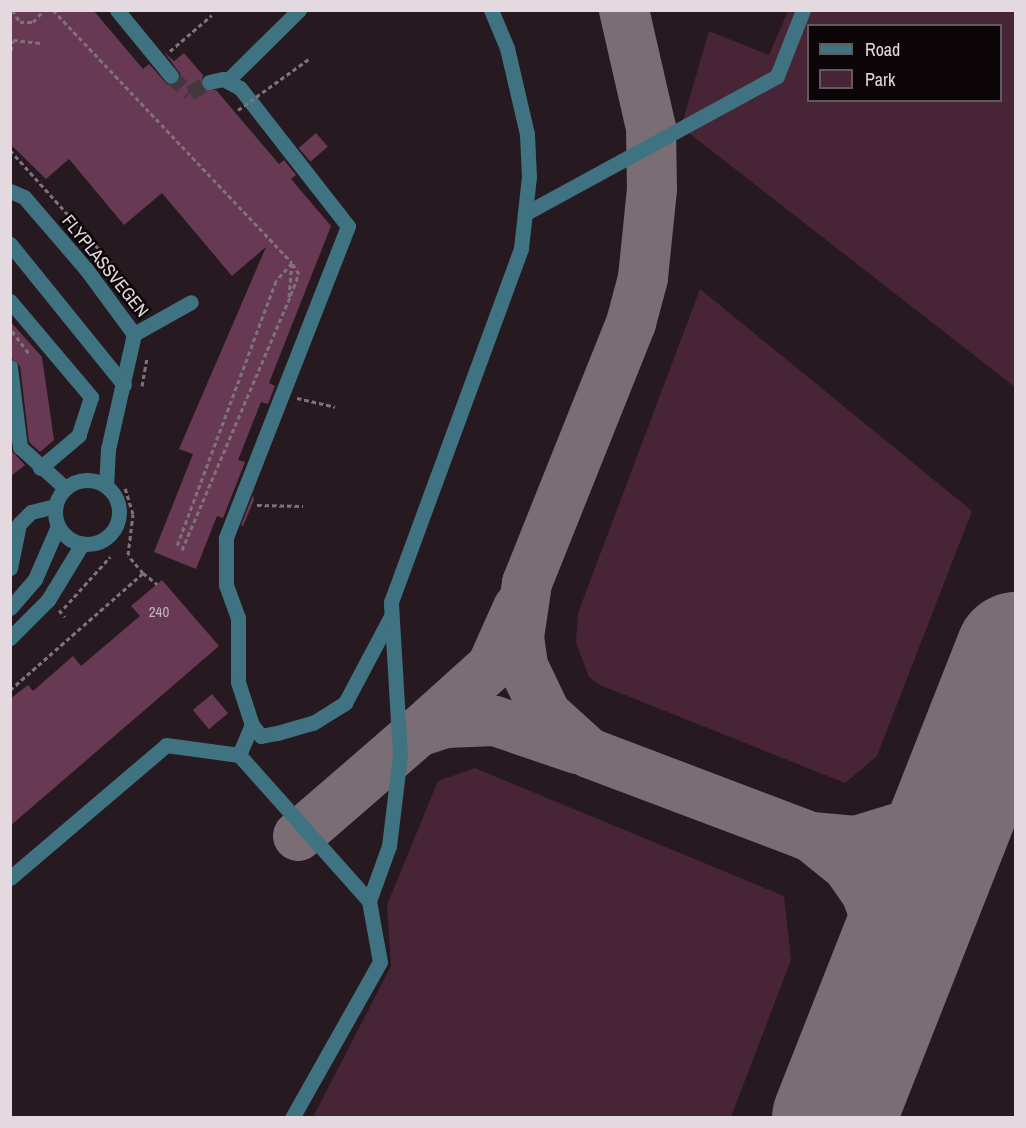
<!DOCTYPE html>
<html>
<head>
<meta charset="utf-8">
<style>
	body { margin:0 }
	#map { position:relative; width:1026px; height:1128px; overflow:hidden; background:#271920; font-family:"Archivo Narrow",sans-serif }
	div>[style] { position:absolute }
	.green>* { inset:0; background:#472436 }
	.taxiway>* { height:50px; margin:-25px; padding:0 25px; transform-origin:25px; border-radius:25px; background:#7a6e74 }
	.runway>* { height:123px; margin:-61.5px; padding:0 61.5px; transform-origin:61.5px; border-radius:61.5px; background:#7a6e74 }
	.building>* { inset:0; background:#683952; transform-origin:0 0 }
	.minor-tunnel>* { height:15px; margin-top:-7.5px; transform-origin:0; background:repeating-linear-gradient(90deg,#43363c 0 15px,transparent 0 23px) }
	.path>* { height:3px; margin-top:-1.5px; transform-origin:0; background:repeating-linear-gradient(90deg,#7f7279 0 4.5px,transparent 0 7.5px) }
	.minor>* { height:15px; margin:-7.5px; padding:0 7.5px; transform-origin:7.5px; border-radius:7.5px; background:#3f7382 }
	.minor>.ring { margin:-7.5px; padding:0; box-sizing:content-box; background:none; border:15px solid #3f7382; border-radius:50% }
	.path-bridge>* { height:3px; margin-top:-1.5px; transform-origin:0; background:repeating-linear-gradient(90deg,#7f7279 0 4.5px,transparent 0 7.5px) }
	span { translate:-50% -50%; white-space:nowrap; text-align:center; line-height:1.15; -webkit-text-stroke:5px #0c0609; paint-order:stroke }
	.number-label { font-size:15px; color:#c4b1bb }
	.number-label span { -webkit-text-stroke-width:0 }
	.street-label { font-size:18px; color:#e3d9de }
	.frame { position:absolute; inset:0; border:12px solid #e3d9de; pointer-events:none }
	.legend { position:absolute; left:807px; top:24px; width:195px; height:78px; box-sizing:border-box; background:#0c0609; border:2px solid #625a5e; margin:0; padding:8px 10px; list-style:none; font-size:18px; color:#e3d9de }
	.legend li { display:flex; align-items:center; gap:12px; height:30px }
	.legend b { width:30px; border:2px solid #625a5e }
</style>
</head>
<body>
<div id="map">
	<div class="green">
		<i style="clip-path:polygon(evenodd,788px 11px,1015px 11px,1015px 387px,681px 127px,709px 31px,769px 55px,788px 11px,808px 26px,1000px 26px,1000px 100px,808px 100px,808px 26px)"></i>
		<i style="clip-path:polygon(700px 289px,972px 511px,877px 756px,845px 783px,600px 685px,589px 677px,576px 643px,578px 613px)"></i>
		<i style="clip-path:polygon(475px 768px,784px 896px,791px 960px,731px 1117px,313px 1117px,391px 966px,387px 905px,438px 781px)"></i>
	</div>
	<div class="taxiway">
		<i style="left:624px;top:10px;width:121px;rotate:77.1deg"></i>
		<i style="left:651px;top:128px;width:61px;rotate:89.1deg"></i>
		<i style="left:652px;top:189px;width:89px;rotate:95.8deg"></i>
		<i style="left:643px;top:278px;width:47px;rotate:104.9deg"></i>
		<i style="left:631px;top:323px;width:280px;rotate:111.8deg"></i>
		<i style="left:527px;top:583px;width:55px;rotate:98.4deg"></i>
		<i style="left:519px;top:637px;width:29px;rotate:82deg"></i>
		<i style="left:523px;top:666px;width:53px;rotate:64.4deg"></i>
		<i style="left:546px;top:714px;width:58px;rotate:42.2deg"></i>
		<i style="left:589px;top:753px;width:237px;rotate:20.7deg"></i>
		<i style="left:811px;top:837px;width:46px;rotate:38.9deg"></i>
		<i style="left:847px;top:866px;width:33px;rotate:55deg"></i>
		<i style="left:866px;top:893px;width:36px;rotate:69deg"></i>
		<i style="left:879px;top:927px;width:47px;rotate:87.6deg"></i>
		<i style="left:881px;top:974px;width:45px;rotate:101.6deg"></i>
		<i style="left:1003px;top:685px;width:24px;rotate:-57deg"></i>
		<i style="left:421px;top:730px;width:96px;rotate:-42deg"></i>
		<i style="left:492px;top:666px;width:64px;rotate:-65.9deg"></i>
		<i style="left:298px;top:836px;width:159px;rotate:-40.9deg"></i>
		<i style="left:418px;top:732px;width:28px;rotate:-18deg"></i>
		<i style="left:445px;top:723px;width:50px;rotate:-2.3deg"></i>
		<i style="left:495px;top:721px;width:87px;rotate:18.9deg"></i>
		<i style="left:811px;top:837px;width:45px;rotate:5.1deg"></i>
		<i style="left:856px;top:841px;width:58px;rotate:-17.2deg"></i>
		<i style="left:911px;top:824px;width:47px;rotate:-38.1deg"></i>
		<i style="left:948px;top:795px;width:63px;rotate:-58.6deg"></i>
	</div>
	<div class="runway">
		<i style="left:833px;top:1118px;width:500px;rotate:-68.5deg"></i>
	</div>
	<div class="building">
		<i style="clip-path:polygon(10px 10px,93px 10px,143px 69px,149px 64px,168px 85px,178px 83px,181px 75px,164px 52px,174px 61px,184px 53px,203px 75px,201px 88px,216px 90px,279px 164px,284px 160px,296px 175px,291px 179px,331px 226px,269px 383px,275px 386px,268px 404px,261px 402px,238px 460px,245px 462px,223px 518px,217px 516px,196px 569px,154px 552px,193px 454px,179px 449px,266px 247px,232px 276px,162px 193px,124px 225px,69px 159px,46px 179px,10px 144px)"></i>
		<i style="left:316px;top:133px;width:18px;height:23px;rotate:49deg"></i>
		<i style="clip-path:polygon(10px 321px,42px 357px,54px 440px,40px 452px,29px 442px,20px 366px,10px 357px)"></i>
		<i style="clip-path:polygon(10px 449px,25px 465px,10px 477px)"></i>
		<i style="clip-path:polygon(253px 495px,254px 500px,243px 526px,241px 525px)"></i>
		<i style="clip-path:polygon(162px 580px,219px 646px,10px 826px,10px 699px,28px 685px,33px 691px,73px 656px,81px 666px,140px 616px,131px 606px)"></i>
		<i style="left:212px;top:694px;width:25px;height:25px;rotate:50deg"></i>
	</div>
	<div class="minor-tunnel">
		<i style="left:171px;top:76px;width:25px;rotate:42deg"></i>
		<i style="left:190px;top:93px;width:22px;rotate:-30deg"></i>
	</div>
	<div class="path">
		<i style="left:12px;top:10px;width:14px;rotate:56deg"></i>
		<i style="left:20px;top:22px;width:13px"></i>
		<i style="left:33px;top:22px;width:16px;rotate:-47deg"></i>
		<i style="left:53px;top:10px;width:348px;rotate:46.6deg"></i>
		<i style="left:292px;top:263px;width:24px;rotate:132deg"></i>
		<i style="left:276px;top:281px;width:285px;rotate:110.5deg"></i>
		<i style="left:170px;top:51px;width:55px;rotate:-40.6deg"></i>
		<i style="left:10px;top:58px;width:18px;rotate:-81deg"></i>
		<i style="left:13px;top:40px;width:30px;rotate:6deg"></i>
		<i style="left:10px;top:150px;width:157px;rotate:48.1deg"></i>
		<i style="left:115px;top:267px;width:28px;rotate:67deg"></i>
		<i style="left:126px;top:293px;width:26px;rotate:39deg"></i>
		<i style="left:289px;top:297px;width:32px;rotate:-85deg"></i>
		<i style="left:12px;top:331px;width:30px;rotate:53deg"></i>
		<i style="left:142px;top:386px;width:28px;rotate:-80deg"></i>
		<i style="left:297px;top:398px;width:39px;rotate:13deg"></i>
		<i style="left:257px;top:505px;width:46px;rotate:1.2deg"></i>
		<i style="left:182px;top:550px;width:270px;rotate:-66.9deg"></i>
		<i style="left:288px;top:302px;width:30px;rotate:-69deg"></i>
		<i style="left:299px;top:274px;width:13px;rotate:-122deg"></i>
		<i style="left:143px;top:573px;width:18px;rotate:38deg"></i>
		<i style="left:64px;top:608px;width:69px;rotate:-48deg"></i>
		<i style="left:59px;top:610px;width:9px;rotate:49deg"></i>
		<i style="left:10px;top:690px;width:177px;rotate:-41.3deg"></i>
		<i style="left:143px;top:573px;width:23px;rotate:-130deg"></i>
		<i style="left:128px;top:555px;width:41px;rotate:-83deg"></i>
		<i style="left:133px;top:514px;width:30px;rotate:-107deg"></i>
	</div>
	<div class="minor">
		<i style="left:117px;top:10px;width:85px;rotate:50.7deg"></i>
		<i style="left:228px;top:80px;width:100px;rotate:-44.6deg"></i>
		<i style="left:209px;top:82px;width:14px;rotate:-12deg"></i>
		<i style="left:223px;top:79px;width:19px;rotate:28deg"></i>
		<i style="left:240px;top:88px;width:175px;rotate:52deg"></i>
		<i style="left:348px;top:226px;width:335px;rotate:111.4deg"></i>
		<i style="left:226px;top:538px;width:47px;rotate:90deg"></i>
		<i style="left:226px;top:585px;width:35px;rotate:70deg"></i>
		<i style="left:238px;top:618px;width:64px;rotate:90deg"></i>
		<i style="left:238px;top:682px;width:45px;rotate:72deg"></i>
		<i style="left:252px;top:725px;width:14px;rotate:51deg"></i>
		<i style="left:261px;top:736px;width:16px;rotate:-11deg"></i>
		<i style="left:277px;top:733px;width:37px;rotate:-16deg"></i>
		<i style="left:313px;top:723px;width:38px;rotate:-32deg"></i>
		<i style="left:345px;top:703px;width:98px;rotate:-62.1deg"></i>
		<i style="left:10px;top:191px;width:15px;rotate:23deg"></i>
		<i style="left:24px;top:197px;width:95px;rotate:49.3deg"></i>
		<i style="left:86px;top:269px;width:81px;rotate:53.6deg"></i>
		<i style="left:134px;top:334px;width:118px;rotate:102.7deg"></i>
		<i style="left:108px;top:449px;width:37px;rotate:93deg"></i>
		<i style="left:526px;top:213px;width:286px;rotate:-28.6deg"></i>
		<i style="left:777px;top:76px;width:71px;rotate:-68.5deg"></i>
		<i style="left:10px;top:244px;width:181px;rotate:51deg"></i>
		<i style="left:10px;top:301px;width:126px;rotate:49.8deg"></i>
		<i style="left:91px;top:397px;width:40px;rotate:108deg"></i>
		<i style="left:79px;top:435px;width:51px;rotate:139.8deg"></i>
		<i style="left:134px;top:334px;width:65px;rotate:-29.3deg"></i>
		<i style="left:10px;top:367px;width:81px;rotate:82.9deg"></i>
		<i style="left:20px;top:447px;width:61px;rotate:42.3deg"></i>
		<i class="ring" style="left:55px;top:480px;width:49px;height:49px"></i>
		<i style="left:10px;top:568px;width:45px;rotate:-78.4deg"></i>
		<i style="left:19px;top:524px;width:17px;rotate:-45deg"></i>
		<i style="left:31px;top:512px;width:25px;rotate:-14deg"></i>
		<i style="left:10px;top:608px;width:38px;rotate:-49deg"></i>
		<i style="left:35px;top:579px;width:58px;rotate:-66.5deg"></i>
		<i style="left:10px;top:638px;width:54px;rotate:-45deg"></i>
		<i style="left:48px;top:600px;width:66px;rotate:-58.7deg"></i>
		<i style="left:239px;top:755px;width:33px;rotate:-67deg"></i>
		<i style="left:10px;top:878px;width:205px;rotate:-40.4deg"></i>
		<i style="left:166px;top:745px;width:74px;rotate:7.8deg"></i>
		<i style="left:239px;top:755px;width:195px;rotate:48.3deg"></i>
		<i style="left:292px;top:1118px;width:179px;rotate:-60.6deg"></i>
		<i style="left:380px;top:962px;width:62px;rotate:-100.2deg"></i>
		<i style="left:369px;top:901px;width:59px;rotate:-70deg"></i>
		<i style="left:389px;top:846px;width:92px;rotate:-83.1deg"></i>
		<i style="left:400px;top:755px;width:153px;rotate:-93.4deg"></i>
		<i style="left:391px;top:602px;width:377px;rotate:-69.8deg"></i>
		<i style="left:521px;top:248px;width:71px;rotate:-83.6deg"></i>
		<i style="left:529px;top:177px;width:43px;rotate:-92.7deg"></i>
		<i style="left:527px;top:134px;width:88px;rotate:-103.1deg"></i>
		<i style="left:507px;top:48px;width:41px;rotate:-112.8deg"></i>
	</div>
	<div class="path-bridge">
		<i style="left:238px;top:110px;width:89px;rotate:-35.8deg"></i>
	</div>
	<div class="number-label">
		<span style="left:159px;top:612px">240</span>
	</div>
	<div class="street-label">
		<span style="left:105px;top:266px;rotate:51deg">FLYPLASSVEGEN</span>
	</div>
	<div class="frame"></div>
	<ul class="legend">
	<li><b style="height:8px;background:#3f7382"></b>Road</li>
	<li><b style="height:16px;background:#472436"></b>Park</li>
	</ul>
</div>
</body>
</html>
